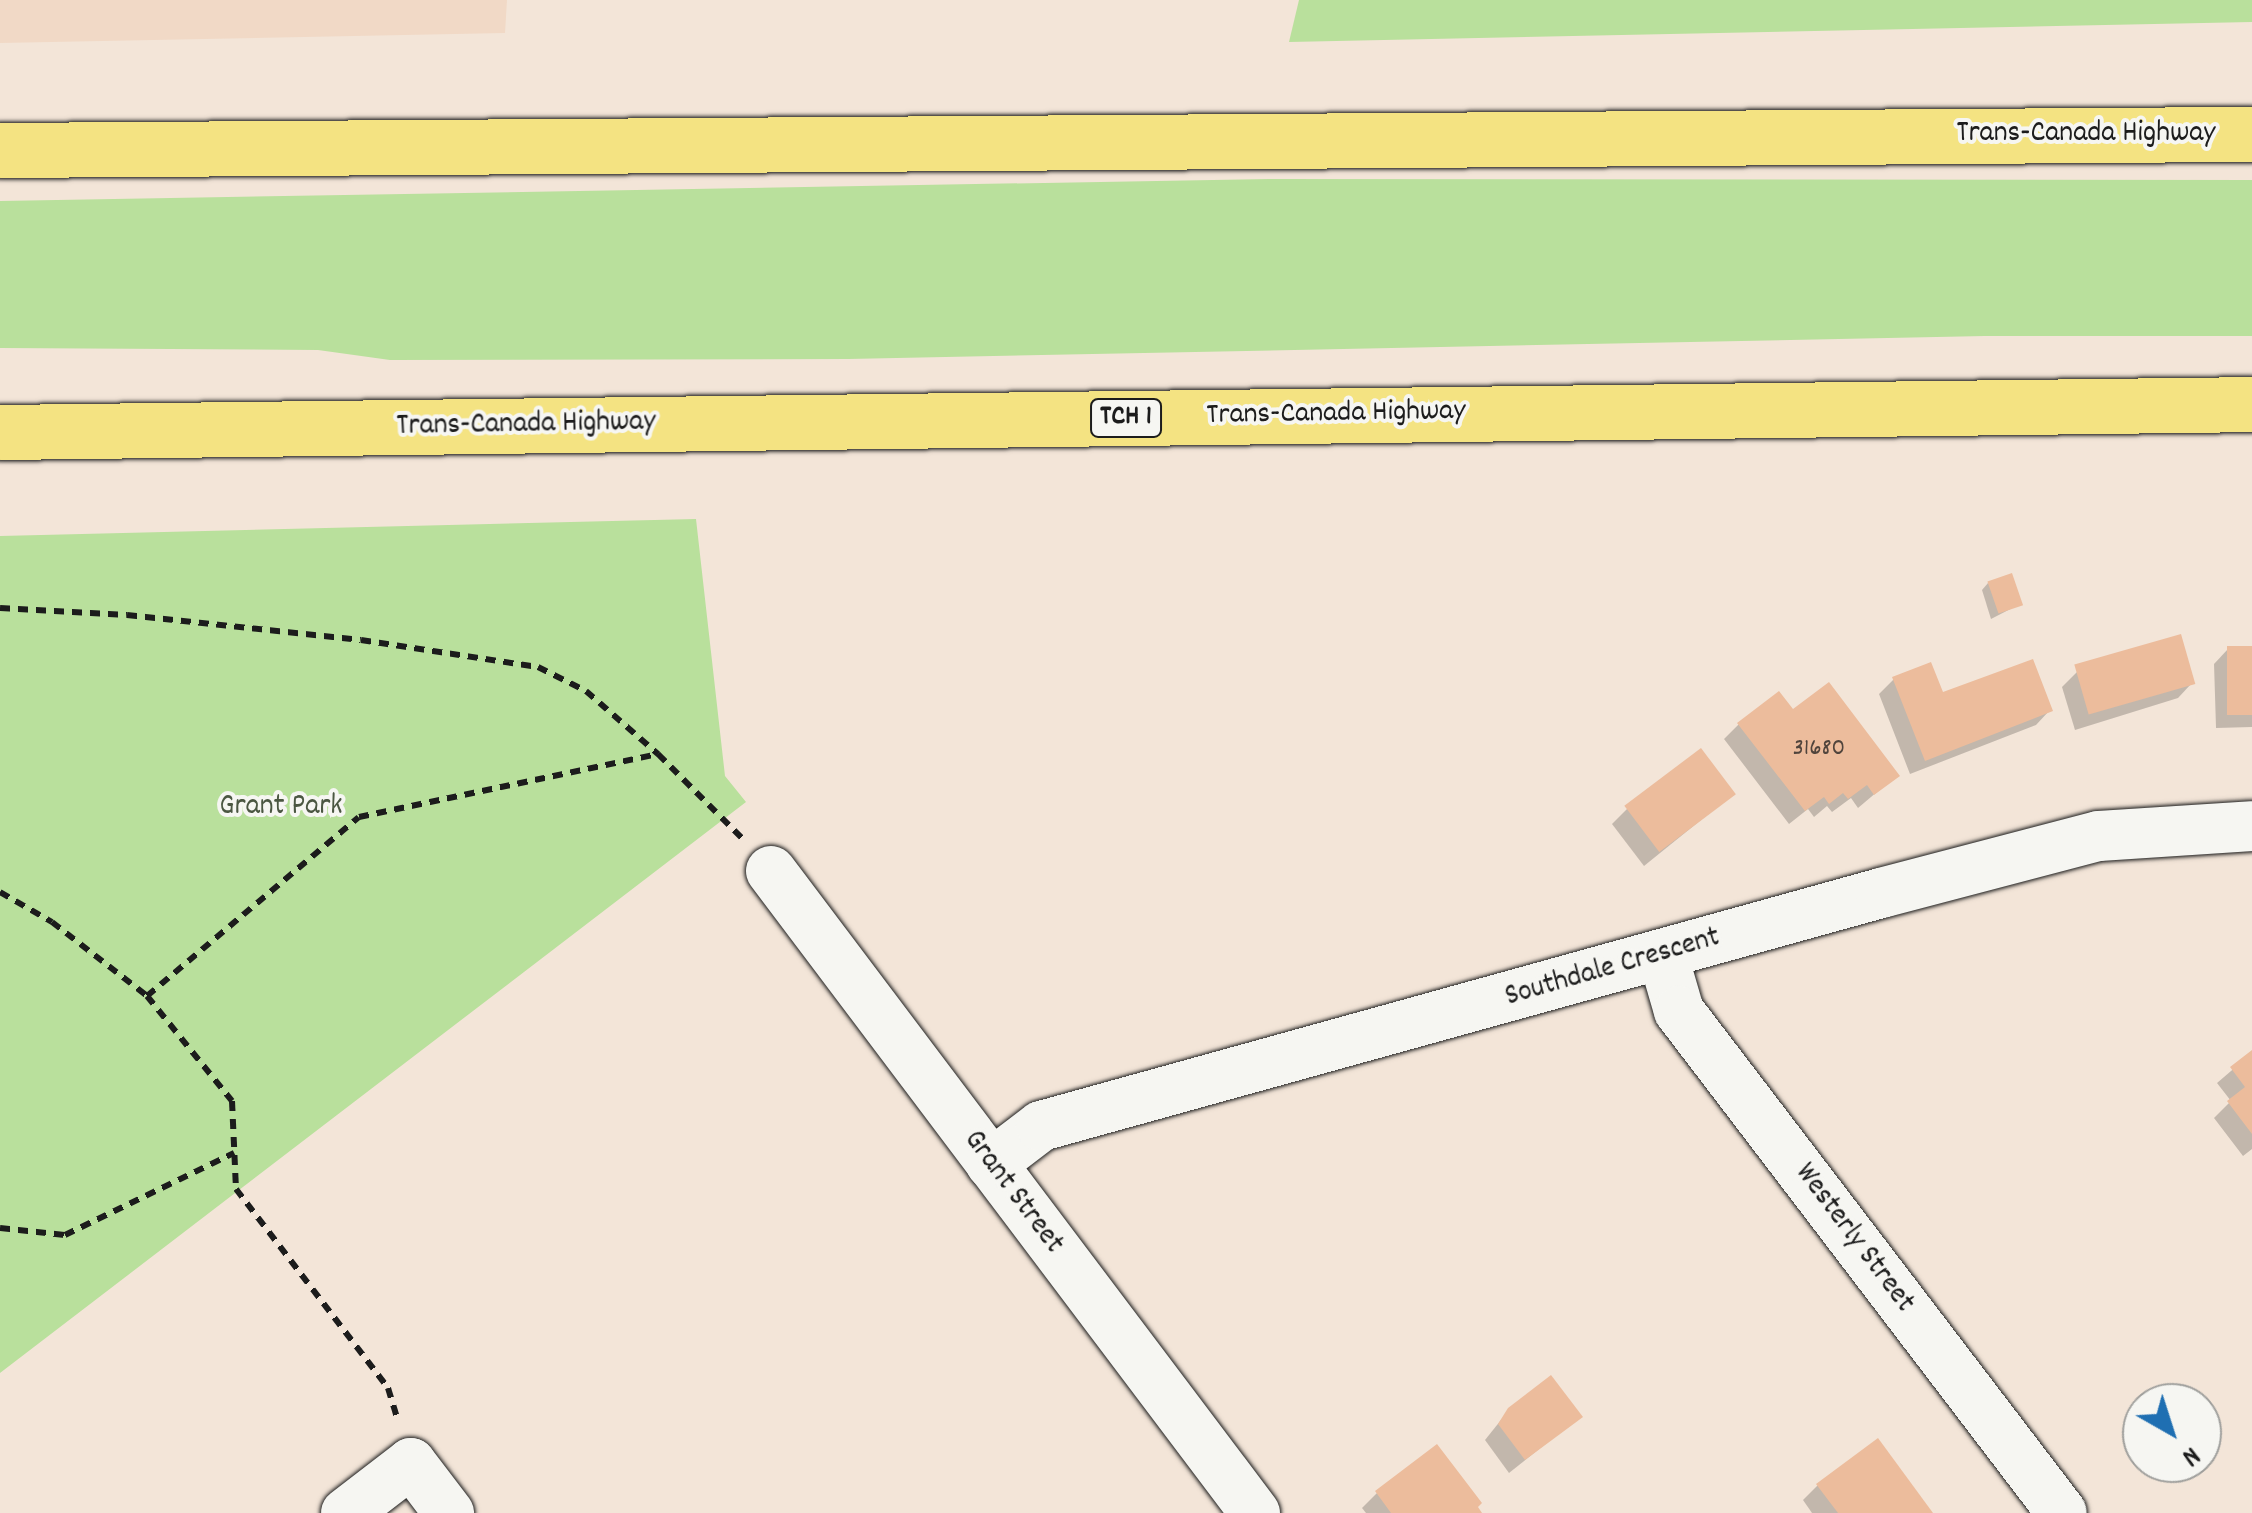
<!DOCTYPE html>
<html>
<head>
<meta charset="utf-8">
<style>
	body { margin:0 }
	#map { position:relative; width:2252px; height:1513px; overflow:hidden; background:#f3e5d8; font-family:Dekko,sans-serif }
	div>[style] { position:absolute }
	.built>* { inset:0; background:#f1d9c6 }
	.green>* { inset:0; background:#b9e09c }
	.shadow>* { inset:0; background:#0003 }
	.building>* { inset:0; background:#ecbc9c; transform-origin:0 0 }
	.path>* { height:6px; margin-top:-3px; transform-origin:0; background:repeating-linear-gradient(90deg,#1c1c1c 0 10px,transparent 0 18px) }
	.roads { filter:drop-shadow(0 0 2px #1c1c1c) drop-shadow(0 0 2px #1c1c1c) }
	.minor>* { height:50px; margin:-25px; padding:0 25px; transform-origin:25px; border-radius:25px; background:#f6f6f2 }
	.highway>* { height:55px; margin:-27.5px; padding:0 27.5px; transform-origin:27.5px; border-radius:27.5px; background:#f4e382 }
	span { translate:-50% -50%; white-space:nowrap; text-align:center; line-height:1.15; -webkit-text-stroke:8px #f6f6f2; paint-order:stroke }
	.number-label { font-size:25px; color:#50443c }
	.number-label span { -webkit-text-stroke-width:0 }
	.shield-label span { padding:2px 8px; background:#f6f6f2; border:2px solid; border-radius:8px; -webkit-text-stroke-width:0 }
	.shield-label { font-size:28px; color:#1c1c1c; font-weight:700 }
	.street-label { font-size:30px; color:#1c1c1c }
	.park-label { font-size:30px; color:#4b5742 }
	.north { position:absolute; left:2122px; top:1383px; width:100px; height:100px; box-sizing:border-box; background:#f6f6f2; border:2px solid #9f9f9c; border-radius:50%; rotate:141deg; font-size:28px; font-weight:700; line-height:40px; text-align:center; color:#1c1c1c }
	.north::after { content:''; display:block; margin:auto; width:35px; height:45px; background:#1f6fb2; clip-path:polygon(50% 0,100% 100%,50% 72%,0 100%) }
</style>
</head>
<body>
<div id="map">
	<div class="built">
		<i style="clip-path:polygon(0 0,507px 0,505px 33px,0 43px)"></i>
	</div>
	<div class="green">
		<i style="clip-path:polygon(1299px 0,2252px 0,2252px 22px,1289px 42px)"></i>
		<i style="clip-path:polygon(1269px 179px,2252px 180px,2252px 336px,1985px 336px,848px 359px,390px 360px,318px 350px,0 348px,0 201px)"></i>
		<i style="clip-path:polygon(696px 519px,725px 776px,746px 802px,0 1373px,0 536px)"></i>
	</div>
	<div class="shadow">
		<i style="clip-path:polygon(1988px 583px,2020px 604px,1991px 619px,1982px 590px)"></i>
		<i style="clip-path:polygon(2252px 648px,2252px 727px,2216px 728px,2214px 664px,2228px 649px)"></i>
		<i style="clip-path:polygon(2077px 672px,2192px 683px,2178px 698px,2075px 730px,2062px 687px)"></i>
		<i style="clip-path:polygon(1894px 679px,1941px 695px,2050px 710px,2036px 725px,1910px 774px,1879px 694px)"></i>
		<i style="clip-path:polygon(1793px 713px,1897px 775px,1858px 808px,1851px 798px,1832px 812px,1827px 806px,1814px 817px,1808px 809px,1789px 824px,1724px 739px,1739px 724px)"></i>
		<i style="clip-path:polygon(1733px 794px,1644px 866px,1612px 824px,1627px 809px)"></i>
		<i style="clip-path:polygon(2252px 1053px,2252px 1149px,2243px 1156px,2214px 1118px,2231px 1101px,2217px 1083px)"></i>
		<i style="clip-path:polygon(1509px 1410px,1579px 1417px,1509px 1473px,1485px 1440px)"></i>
		<i style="clip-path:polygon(1436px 1448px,1479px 1513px,1366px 1513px,1362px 1508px,1377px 1493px)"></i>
		<i style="clip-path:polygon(1818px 1485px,1930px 1513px,1812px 1513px,1803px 1500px)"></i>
	</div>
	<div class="building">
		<i style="left:2012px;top:573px;width:34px;height:26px;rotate:71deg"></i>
		<i style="left:2181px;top:634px;width:52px;height:111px;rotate:74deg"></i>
		<i style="left:2227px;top:646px;width:25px;height:69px"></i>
		<i style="clip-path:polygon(2033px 659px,2053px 711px,1925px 761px,1892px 677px,1931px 662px,1943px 692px)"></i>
		<i style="clip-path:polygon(1829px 682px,1900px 776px,1874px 795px,1867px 785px,1848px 799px,1843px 793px,1829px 804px,1824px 797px,1805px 811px,1737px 723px,1779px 691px,1793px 709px)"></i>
		<i style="left:1701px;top:748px;width:58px;height:96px;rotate:53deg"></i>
		<i style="clip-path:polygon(2252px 1050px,2252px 1134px,2227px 1101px,2245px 1087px,2230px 1067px)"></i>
		<i style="clip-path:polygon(1551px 1375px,1583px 1417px,1525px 1460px,1498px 1424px,1508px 1408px)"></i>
		<i style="clip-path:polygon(1878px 1438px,1933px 1513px,1838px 1513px,1816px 1484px)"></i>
		<i style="clip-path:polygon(1437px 1444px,1482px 1503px,1478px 1507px,1482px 1513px,1391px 1513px,1375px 1491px)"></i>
	</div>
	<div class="path">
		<i style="left:0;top:608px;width:127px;rotate:3.2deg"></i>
		<i style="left:127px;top:615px;width:235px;rotate:6.1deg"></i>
		<i style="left:361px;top:640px;width:179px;rotate:8.7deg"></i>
		<i style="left:538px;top:667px;width:54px;rotate:26.6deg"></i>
		<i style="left:586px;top:691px;width:96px;rotate:41.2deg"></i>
		<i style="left:658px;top:754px;width:122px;rotate:45deg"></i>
		<i style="left:0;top:892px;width:60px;rotate:30deg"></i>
		<i style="left:52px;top:922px;width:120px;rotate:37.9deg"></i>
		<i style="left:147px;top:996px;width:135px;rotate:51deg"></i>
		<i style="left:232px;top:1101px;width:88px;rotate:87.4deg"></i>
		<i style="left:236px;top:1189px;width:250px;rotate:52.6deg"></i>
		<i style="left:388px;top:1388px;width:34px;rotate:73deg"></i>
		<i style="left:147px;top:996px;width:277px;rotate:-40.2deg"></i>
		<i style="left:359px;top:817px;width:305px;rotate:-11.9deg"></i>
		<i style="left:0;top:1228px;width:65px;rotate:6.1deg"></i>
		<i style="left:65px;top:1235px;width:188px;rotate:-25.9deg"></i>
	</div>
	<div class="roads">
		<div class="minor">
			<i style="left:771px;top:871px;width:804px;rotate:52.99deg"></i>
			<i style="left:1663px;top:956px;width:57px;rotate:73.8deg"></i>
			<i style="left:1679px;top:1011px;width:631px;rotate:52.66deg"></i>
			<i style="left:991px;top:1164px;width:63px;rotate:-37.2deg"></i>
			<i style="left:1041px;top:1126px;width:872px;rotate:-15.5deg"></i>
			<i style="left:1881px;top:893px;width:225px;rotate:-14.7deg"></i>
			<i style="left:2099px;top:836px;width:153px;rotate:-3.7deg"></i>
			<i style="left:346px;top:1513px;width:82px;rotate:-37.6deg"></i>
			<i style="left:411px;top:1463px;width:63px;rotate:52.8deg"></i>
		</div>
		<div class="highway">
			<i style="left:0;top:150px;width:2252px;rotate:-0.41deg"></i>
			<i style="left:0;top:432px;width:2252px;rotate:-0.71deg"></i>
		</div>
	</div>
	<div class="number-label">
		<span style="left:1819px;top:749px">31680</span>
	</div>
	<div class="shield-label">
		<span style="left:1126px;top:418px">TCH 1</span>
	</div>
	<div class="street-label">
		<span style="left:2086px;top:135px">Trans-Canada Highway</span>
		<span style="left:1336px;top:415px;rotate:-1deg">Trans-Canada Highway</span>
		<span style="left:526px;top:426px;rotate:-1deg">Trans-Canada Highway</span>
		<span style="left:1613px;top:969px;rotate:-16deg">Southdale Crescent</span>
		<span style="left:1012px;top:1193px;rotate:53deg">Grant Street</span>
		<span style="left:1853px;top:1239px;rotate:53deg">Westerly Street</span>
	</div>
	<div class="park-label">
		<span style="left:281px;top:808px">Grant Park</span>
	</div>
	<div class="north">N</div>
</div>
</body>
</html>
